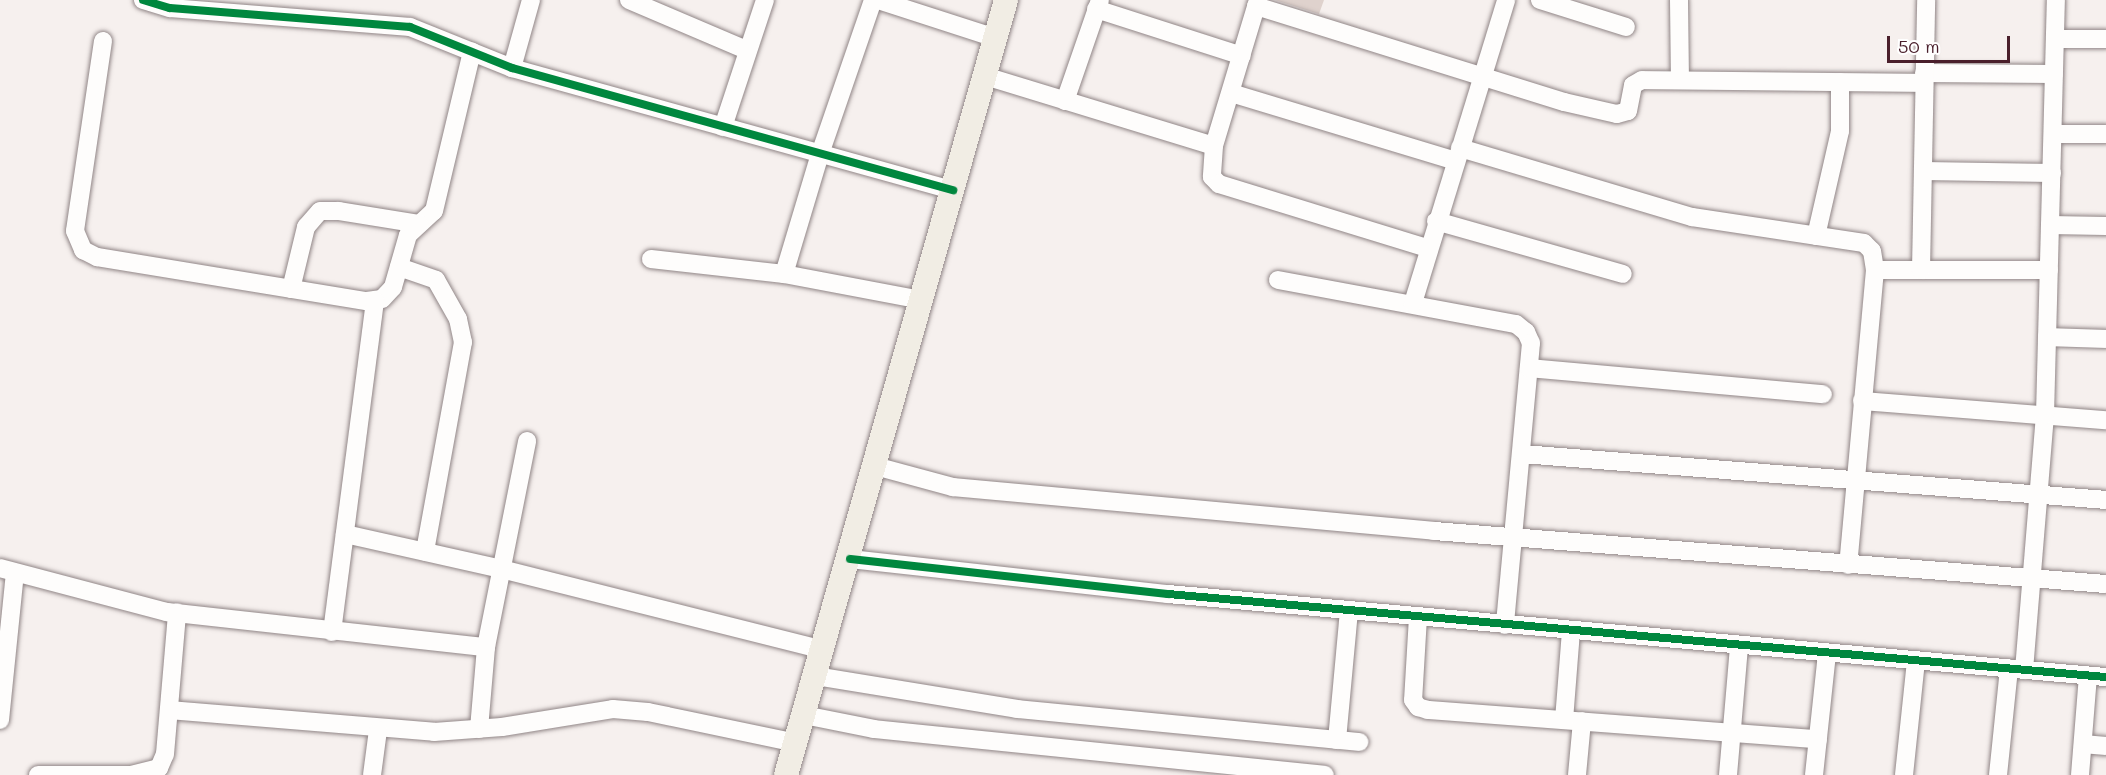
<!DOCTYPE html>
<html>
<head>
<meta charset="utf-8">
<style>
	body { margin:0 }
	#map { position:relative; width:2106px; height:775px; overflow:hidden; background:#f6f0ee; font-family:Mali,sans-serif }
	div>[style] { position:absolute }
	.building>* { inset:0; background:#dfd2cd }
	.roads { filter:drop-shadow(0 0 2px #908586) drop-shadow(0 0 2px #908586) }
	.minor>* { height:18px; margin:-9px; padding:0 9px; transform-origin:9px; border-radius:9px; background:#fefdfc }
	.major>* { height:24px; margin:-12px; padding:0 12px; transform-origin:12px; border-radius:12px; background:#f1ede4 }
	.cycleway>* { height:8px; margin:-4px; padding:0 4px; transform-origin:4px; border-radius:4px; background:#00873e }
	span { translate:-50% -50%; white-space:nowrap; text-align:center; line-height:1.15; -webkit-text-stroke:4.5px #fff; paint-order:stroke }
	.scale { position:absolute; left:1887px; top:36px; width:123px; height:27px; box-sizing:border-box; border:3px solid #4a1f2b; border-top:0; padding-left:8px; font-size:18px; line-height:21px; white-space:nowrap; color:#4a1f2b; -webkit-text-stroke:4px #fff; paint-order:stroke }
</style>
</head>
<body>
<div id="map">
	<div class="building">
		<i style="clip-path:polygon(1275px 0,1324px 0,1319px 14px)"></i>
	</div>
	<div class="roads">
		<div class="minor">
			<i style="left:143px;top:0;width:28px;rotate:17deg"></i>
			<i style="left:170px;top:8px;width:241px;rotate:4.5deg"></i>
			<i style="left:410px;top:27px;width:110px;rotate:21.9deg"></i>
			<i style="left:512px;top:68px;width:458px;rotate:15.5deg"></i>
			<i style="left:629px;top:0;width:127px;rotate:23.1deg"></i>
			<i style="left:878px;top:0;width:124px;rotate:17.9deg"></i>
			<i style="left:1258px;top:0;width:152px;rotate:106.8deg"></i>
			<i style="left:1214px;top:146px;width:31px;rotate:94deg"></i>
			<i style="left:1212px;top:177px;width:10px;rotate:45deg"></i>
			<i style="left:1219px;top:184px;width:218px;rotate:17.1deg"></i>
			<i style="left:1540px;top:0;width:90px;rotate:17.4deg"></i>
			<i style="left:1679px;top:0;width:80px;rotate:89.3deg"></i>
			<i style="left:1256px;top:6px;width:323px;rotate:17.3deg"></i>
			<i style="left:1564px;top:102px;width:54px;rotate:12.8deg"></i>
			<i style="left:1617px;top:114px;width:11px;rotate:-15deg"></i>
			<i style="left:1628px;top:111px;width:26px;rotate:-79deg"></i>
			<i style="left:1633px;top:85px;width:10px;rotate:-29deg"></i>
			<i style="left:1642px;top:80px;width:282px;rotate:0.6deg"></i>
			<i style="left:1096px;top:9px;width:153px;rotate:17.8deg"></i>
			<i style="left:2055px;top:39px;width:51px"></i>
			<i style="left:103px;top:41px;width:192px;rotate:98.4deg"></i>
			<i style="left:75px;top:231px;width:21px;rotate:67deg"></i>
			<i style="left:83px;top:250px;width:16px;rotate:27deg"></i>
			<i style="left:97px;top:257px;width:274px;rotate:9.3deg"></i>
			<i style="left:367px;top:301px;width:15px;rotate:-8deg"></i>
			<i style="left:382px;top:299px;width:16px;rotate:-47deg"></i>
			<i style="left:393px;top:287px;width:54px;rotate:-73.9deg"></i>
			<i style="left:408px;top:235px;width:35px;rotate:-43deg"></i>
			<i style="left:434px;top:211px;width:164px;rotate:-76.6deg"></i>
			<i style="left:512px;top:68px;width:71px;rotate:-74.4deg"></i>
			<i style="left:1924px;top:73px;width:130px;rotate:0.4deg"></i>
			<i style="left:985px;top:76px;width:239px;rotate:17deg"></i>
			<i style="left:1231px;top:93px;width:235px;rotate:16.8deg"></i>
			<i style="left:1065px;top:101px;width:107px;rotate:-70.9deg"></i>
			<i style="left:723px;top:127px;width:134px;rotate:-71.7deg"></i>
			<i style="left:2053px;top:134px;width:53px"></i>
			<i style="left:1460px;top:148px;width:242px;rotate:16.6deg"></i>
			<i style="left:1692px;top:217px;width:174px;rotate:8.6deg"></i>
			<i style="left:1864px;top:243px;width:11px;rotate:45deg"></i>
			<i style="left:1872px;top:251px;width:19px;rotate:81deg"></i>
			<i style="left:1875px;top:270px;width:296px;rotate:95.2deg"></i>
			<i style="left:1923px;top:171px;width:129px;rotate:0.9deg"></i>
			<i style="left:1436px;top:221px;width:194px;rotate:15.8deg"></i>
			<i style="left:2050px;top:225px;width:56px;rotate:1deg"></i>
			<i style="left:1816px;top:236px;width:108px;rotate:-77.1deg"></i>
			<i style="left:1840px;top:131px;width:49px;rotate:-90deg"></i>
			<i style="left:651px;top:259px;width:134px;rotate:6.4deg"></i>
			<i style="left:784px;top:274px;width:140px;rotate:10.7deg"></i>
			<i style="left:399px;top:267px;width:39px;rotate:19deg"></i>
			<i style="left:436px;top:280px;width:45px;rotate:60.6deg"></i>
			<i style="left:458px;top:319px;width:24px;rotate:78deg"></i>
			<i style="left:463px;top:342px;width:213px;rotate:100.3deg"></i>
			<i style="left:1875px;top:270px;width:174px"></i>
			<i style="left:1921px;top:270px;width:270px;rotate:-88.9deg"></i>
			<i style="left:784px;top:274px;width:125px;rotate:-73.3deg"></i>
			<i style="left:820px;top:154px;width:163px;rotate:-71deg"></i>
			<i style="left:1278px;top:280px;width:242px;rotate:10.5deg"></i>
			<i style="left:1516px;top:324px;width:13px;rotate:39deg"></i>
			<i style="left:1526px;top:332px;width:12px;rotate:66deg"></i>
			<i style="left:1531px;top:343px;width:283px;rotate:95.3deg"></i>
			<i style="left:291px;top:289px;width:64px;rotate:-76.4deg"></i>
			<i style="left:306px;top:227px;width:21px;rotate:-49deg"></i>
			<i style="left:320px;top:211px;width:19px"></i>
			<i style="left:339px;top:211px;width:81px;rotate:9.2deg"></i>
			<i style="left:1413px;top:303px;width:317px;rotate:-72.9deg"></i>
			<i style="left:2047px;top:337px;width:59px;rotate:1.9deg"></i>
			<i style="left:1529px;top:368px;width:295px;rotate:5.1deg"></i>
			<i style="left:1862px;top:401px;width:245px;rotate:4.5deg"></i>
			<i style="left:1522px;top:454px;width:586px;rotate:4.5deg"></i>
			<i style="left:875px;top:466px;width:81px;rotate:15.1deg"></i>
			<i style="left:953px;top:487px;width:483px;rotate:5.2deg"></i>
			<i style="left:1434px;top:531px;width:674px;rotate:4.51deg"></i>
			<i style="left:345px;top:534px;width:160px;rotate:12.6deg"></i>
			<i style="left:501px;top:569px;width:332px;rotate:14.1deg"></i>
			<i style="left:850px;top:559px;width:320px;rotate:6.3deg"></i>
			<i style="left:1168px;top:594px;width:942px;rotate:5.06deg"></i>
			<i style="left:0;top:568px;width:173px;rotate:14.8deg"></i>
			<i style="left:167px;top:612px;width:321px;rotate:6.3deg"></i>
			<i style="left:1418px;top:617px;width:83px;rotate:93.4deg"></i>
			<i style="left:1413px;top:700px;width:9px;rotate:54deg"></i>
			<i style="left:1418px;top:707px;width:10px;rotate:17deg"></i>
			<i style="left:1428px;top:710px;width:391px;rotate:4.3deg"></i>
			<i style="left:332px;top:632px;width:334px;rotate:-82.6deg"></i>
			<i style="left:2024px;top:670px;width:256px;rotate:-85.3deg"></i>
			<i style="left:2045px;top:415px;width:415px;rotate:-88.5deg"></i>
			<i style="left:816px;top:676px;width:204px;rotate:9.3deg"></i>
			<i style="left:1017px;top:709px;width:344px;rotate:5.5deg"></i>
			<i style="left:169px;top:710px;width:266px;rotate:4.7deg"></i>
			<i style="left:434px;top:732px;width:68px;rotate:-4.2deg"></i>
			<i style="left:502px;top:727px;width:112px;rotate:-9.2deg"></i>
			<i style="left:613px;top:709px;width:35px;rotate:5deg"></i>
			<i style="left:648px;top:712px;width:151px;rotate:11.8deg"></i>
			<i style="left:804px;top:715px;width:71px;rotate:11.3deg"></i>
			<i style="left:874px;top:729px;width:453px;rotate:5.8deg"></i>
			<i style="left:0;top:720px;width:148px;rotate:-84.2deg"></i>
			<i style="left:1564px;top:720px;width:89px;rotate:-85.5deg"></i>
			<i style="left:479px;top:729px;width:82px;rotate:-85.1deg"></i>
			<i style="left:486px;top:647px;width:210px;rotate:-78.7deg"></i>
			<i style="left:1337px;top:740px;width:130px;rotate:-84.7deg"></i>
			<i style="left:2083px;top:744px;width:23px;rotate:5deg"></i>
			<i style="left:38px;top:775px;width:93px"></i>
			<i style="left:131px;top:775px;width:29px;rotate:-14deg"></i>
			<i style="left:159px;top:768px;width:15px;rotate:-67deg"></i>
			<i style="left:165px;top:754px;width:142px;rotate:-85.1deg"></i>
			<i style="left:372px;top:775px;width:45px;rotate:-82.4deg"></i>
			<i style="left:1577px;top:775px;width:54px;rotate:-84.7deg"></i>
			<i style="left:1728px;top:775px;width:129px;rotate:-85.1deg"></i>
			<i style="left:1814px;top:775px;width:122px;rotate:-83.9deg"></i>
			<i style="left:1904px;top:775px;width:115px;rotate:-84deg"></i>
			<i style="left:1998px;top:775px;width:107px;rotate:-84.1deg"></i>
			<i style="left:2080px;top:775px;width:99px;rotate:-85.4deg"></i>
		</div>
		<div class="major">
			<i style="left:786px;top:775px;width:806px;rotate:-74.15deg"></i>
		</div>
	</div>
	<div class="cycleway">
		<i style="left:143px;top:0;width:28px;rotate:17deg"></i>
		<i style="left:170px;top:8px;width:241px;rotate:4.5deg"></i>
		<i style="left:410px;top:27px;width:110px;rotate:21.9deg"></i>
		<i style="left:512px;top:68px;width:458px;rotate:15.5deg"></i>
		<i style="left:850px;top:559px;width:320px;rotate:6.3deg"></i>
		<i style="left:1168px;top:594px;width:942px;rotate:5.06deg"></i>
	</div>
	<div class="scale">50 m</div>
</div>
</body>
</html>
